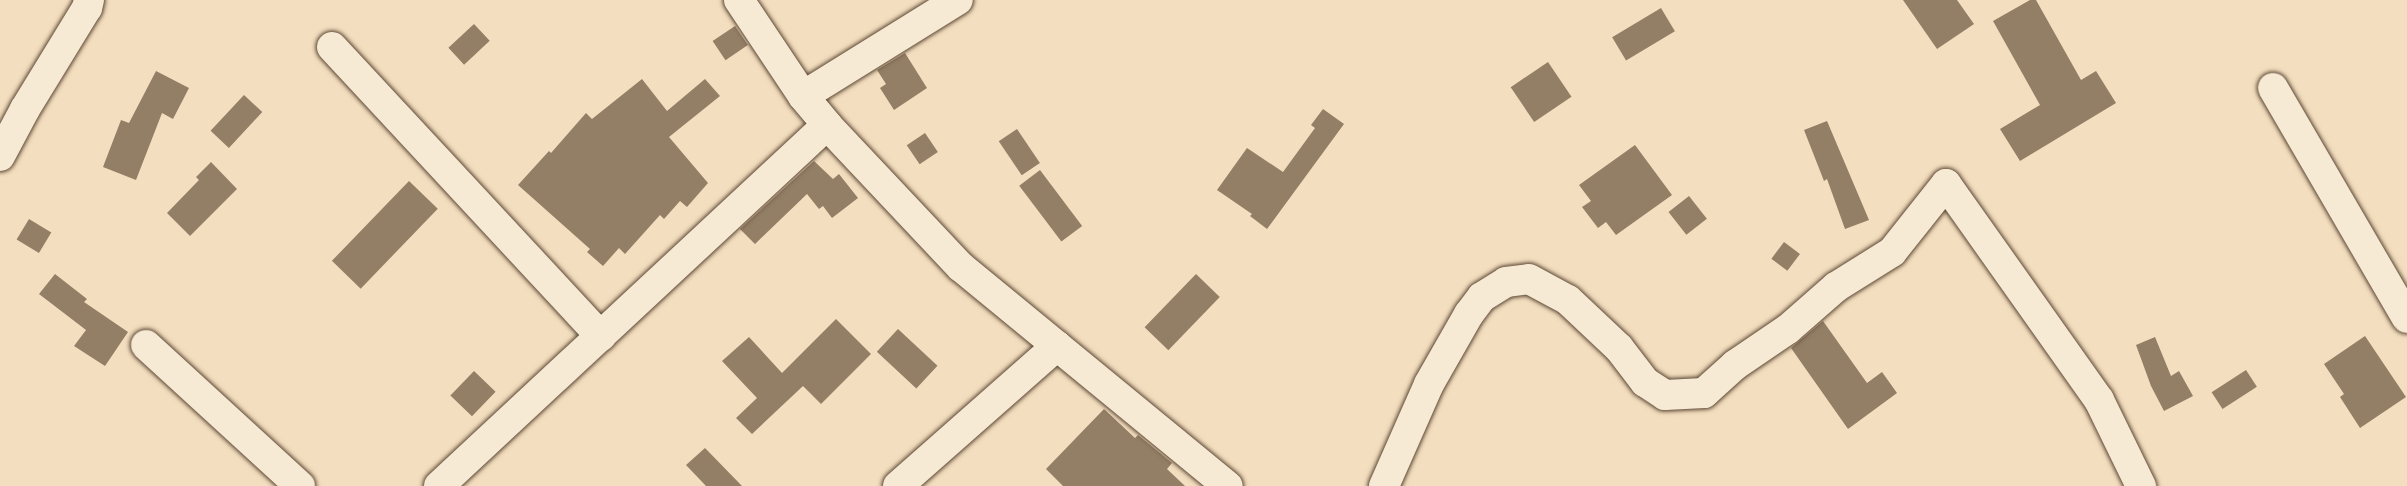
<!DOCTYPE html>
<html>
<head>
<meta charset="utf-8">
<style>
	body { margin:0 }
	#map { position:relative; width:2407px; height:486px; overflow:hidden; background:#f3debf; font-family:Alegreya,serif }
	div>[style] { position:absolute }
	.building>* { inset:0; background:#937e66; transform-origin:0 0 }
	.roads { filter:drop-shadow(0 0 2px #5c4734) drop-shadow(0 0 2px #5c4734) }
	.street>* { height:30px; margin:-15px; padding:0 15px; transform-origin:15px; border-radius:15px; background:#f7ead5 }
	span { translate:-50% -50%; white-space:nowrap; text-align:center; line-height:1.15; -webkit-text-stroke:6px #f7ead5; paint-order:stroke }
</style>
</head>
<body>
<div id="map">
	<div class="building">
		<i style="clip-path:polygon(1903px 0,1957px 0,1974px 24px,1937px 49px)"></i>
		<i style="clip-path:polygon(2030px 0,2036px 0,2081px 80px,2096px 71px,2116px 103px,2020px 161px,2000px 129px,2040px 105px,1993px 21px)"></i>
		<i style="left:1661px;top:8px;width:27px;height:57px;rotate:59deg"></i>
		<i style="left:474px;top:24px;width:23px;height:35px;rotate:47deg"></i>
		<i style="left:735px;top:26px;width:23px;height:27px;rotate:56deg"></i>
		<i style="clip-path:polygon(905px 53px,927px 88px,894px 110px,880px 88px,886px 84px,877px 70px)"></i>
		<i style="left:1548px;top:62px;width:42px;height:45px;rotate:56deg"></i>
		<i style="clip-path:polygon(156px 71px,189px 88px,173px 119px,162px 113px,136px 180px,103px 167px,121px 120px,129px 123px)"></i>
		<i style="clip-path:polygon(642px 79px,667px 111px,705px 79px,720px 96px,669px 137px,708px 183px,687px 207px,680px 201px,664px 219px,660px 215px,625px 254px,619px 248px,603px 266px,587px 252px,590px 249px,518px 185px,549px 151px,551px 153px,586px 113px,592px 119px)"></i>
		<i style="left:244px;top:95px;width:25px;height:49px;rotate:43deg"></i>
		<i style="clip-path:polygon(1323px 109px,1344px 124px,1267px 229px,1250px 216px,1252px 214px,1217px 190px,1247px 148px,1283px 172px,1315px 128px,1311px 125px)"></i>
		<i style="clip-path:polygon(1827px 121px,1869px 220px,1845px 229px,1827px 179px,1824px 181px,1804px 130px)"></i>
		<i style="left:1017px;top:129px;width:41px;height:22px;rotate:56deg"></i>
		<i style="left:925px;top:133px;width:23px;height:22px;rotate:56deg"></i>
		<i style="clip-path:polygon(1635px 145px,1672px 195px,1616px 235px,1606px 222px,1598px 228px,1582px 207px,1591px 201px,1579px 185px)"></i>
		<i style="clip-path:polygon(814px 161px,833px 179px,839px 174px,858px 198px,832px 218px,823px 206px,819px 209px,807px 194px,755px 244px,740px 229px)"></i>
		<i style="clip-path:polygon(211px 162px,237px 189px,190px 236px,167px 213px,199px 180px,196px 177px)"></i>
		<i style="left:1040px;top:170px;width:70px;height:26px;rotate:53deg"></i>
		<i style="left:409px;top:181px;width:40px;height:111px;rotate:44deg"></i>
		<i style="left:1689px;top:196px;width:29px;height:26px;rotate:52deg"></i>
		<i style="left:29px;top:219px;width:26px;height:24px;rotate:31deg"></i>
		<i style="left:1784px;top:242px;width:20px;height:21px;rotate:37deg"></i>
		<i style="clip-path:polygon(55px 274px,87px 299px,84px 302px,128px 332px,105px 366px,74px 346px,86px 330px,39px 294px)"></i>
		<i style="left:1196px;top:274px;width:33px;height:74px;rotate:44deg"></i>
		<i style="clip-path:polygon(836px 319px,871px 354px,821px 404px,803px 386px,752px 434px,736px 418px,757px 398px,722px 361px,749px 337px,782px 373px)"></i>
		<i style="clip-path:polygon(1823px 321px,1867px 383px,1882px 372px,1897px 393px,1848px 429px,1791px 348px)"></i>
		<i style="left:898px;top:329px;width:54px;height:31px;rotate:43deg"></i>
		<i style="clip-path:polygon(2365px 336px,2406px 397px,2360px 428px,2340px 397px,2344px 394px,2324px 364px)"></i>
		<i style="clip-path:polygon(2155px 337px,2171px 376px,2179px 371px,2193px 396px,2164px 411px,2151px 386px,2136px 345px)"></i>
		<i style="left:2246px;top:370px;width:20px;height:41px;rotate:57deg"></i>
		<i style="left:474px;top:371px;width:30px;height:34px;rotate:44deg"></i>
		<i style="clip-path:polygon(1104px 409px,1135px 438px,1138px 435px,1172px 463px,1167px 469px,1185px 486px,1063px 486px,1046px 469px)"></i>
		<i style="clip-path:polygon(705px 448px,742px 486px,706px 486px,686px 465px)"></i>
	</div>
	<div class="roads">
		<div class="street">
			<i style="left:739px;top:0;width:115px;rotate:56.3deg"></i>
			<i style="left:803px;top:96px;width:38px;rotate:50deg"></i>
			<i style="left:827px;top:125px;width:195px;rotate:46.7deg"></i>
			<i style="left:961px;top:267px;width:345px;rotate:39.4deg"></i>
			<i style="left:332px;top:47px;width:395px;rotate:47.1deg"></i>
			<i style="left:2273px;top:88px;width:266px;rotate:59.8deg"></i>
			<i style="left:803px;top:96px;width:182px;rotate:-31.8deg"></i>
			<i style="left:0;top:156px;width:53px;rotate:-62deg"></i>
			<i style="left:25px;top:109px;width:119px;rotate:-58.5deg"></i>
			<i style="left:87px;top:8px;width:8px;rotate:-76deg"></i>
			<i style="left:146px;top:345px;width:209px;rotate:42.5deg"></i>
			<i style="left:439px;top:486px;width:530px;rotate:-42.94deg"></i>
			<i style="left:898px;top:486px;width:212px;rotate:-41.4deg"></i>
			<i style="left:1384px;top:486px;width:111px;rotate:-66.2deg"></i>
			<i style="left:1429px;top:384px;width:81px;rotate:-60.3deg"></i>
			<i style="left:1469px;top:314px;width:21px;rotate:-53deg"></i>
			<i style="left:1482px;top:297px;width:28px;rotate:-32deg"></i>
			<i style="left:1506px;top:282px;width:23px;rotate:-7deg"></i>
			<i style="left:1529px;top:279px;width:44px;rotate:28.3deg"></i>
			<i style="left:1568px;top:300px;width:70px;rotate:43.3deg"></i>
			<i style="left:1619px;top:348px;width:43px;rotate:52.6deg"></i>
			<i style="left:1645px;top:382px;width:24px;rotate:33deg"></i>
			<i style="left:1665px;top:395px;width:39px;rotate:-3deg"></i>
			<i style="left:1704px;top:393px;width:42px;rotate:-42.1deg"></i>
			<i style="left:1735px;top:365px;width:64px;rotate:-34.2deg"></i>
			<i style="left:1788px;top:329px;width:64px;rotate:-41.2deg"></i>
			<i style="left:1836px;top:287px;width:66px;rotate:-32deg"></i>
			<i style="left:1892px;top:252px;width:87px;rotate:-51.5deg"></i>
			<i style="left:1946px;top:184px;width:265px;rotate:54.7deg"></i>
			<i style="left:2099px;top:400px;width:96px;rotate:64deg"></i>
		</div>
	</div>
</div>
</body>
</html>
